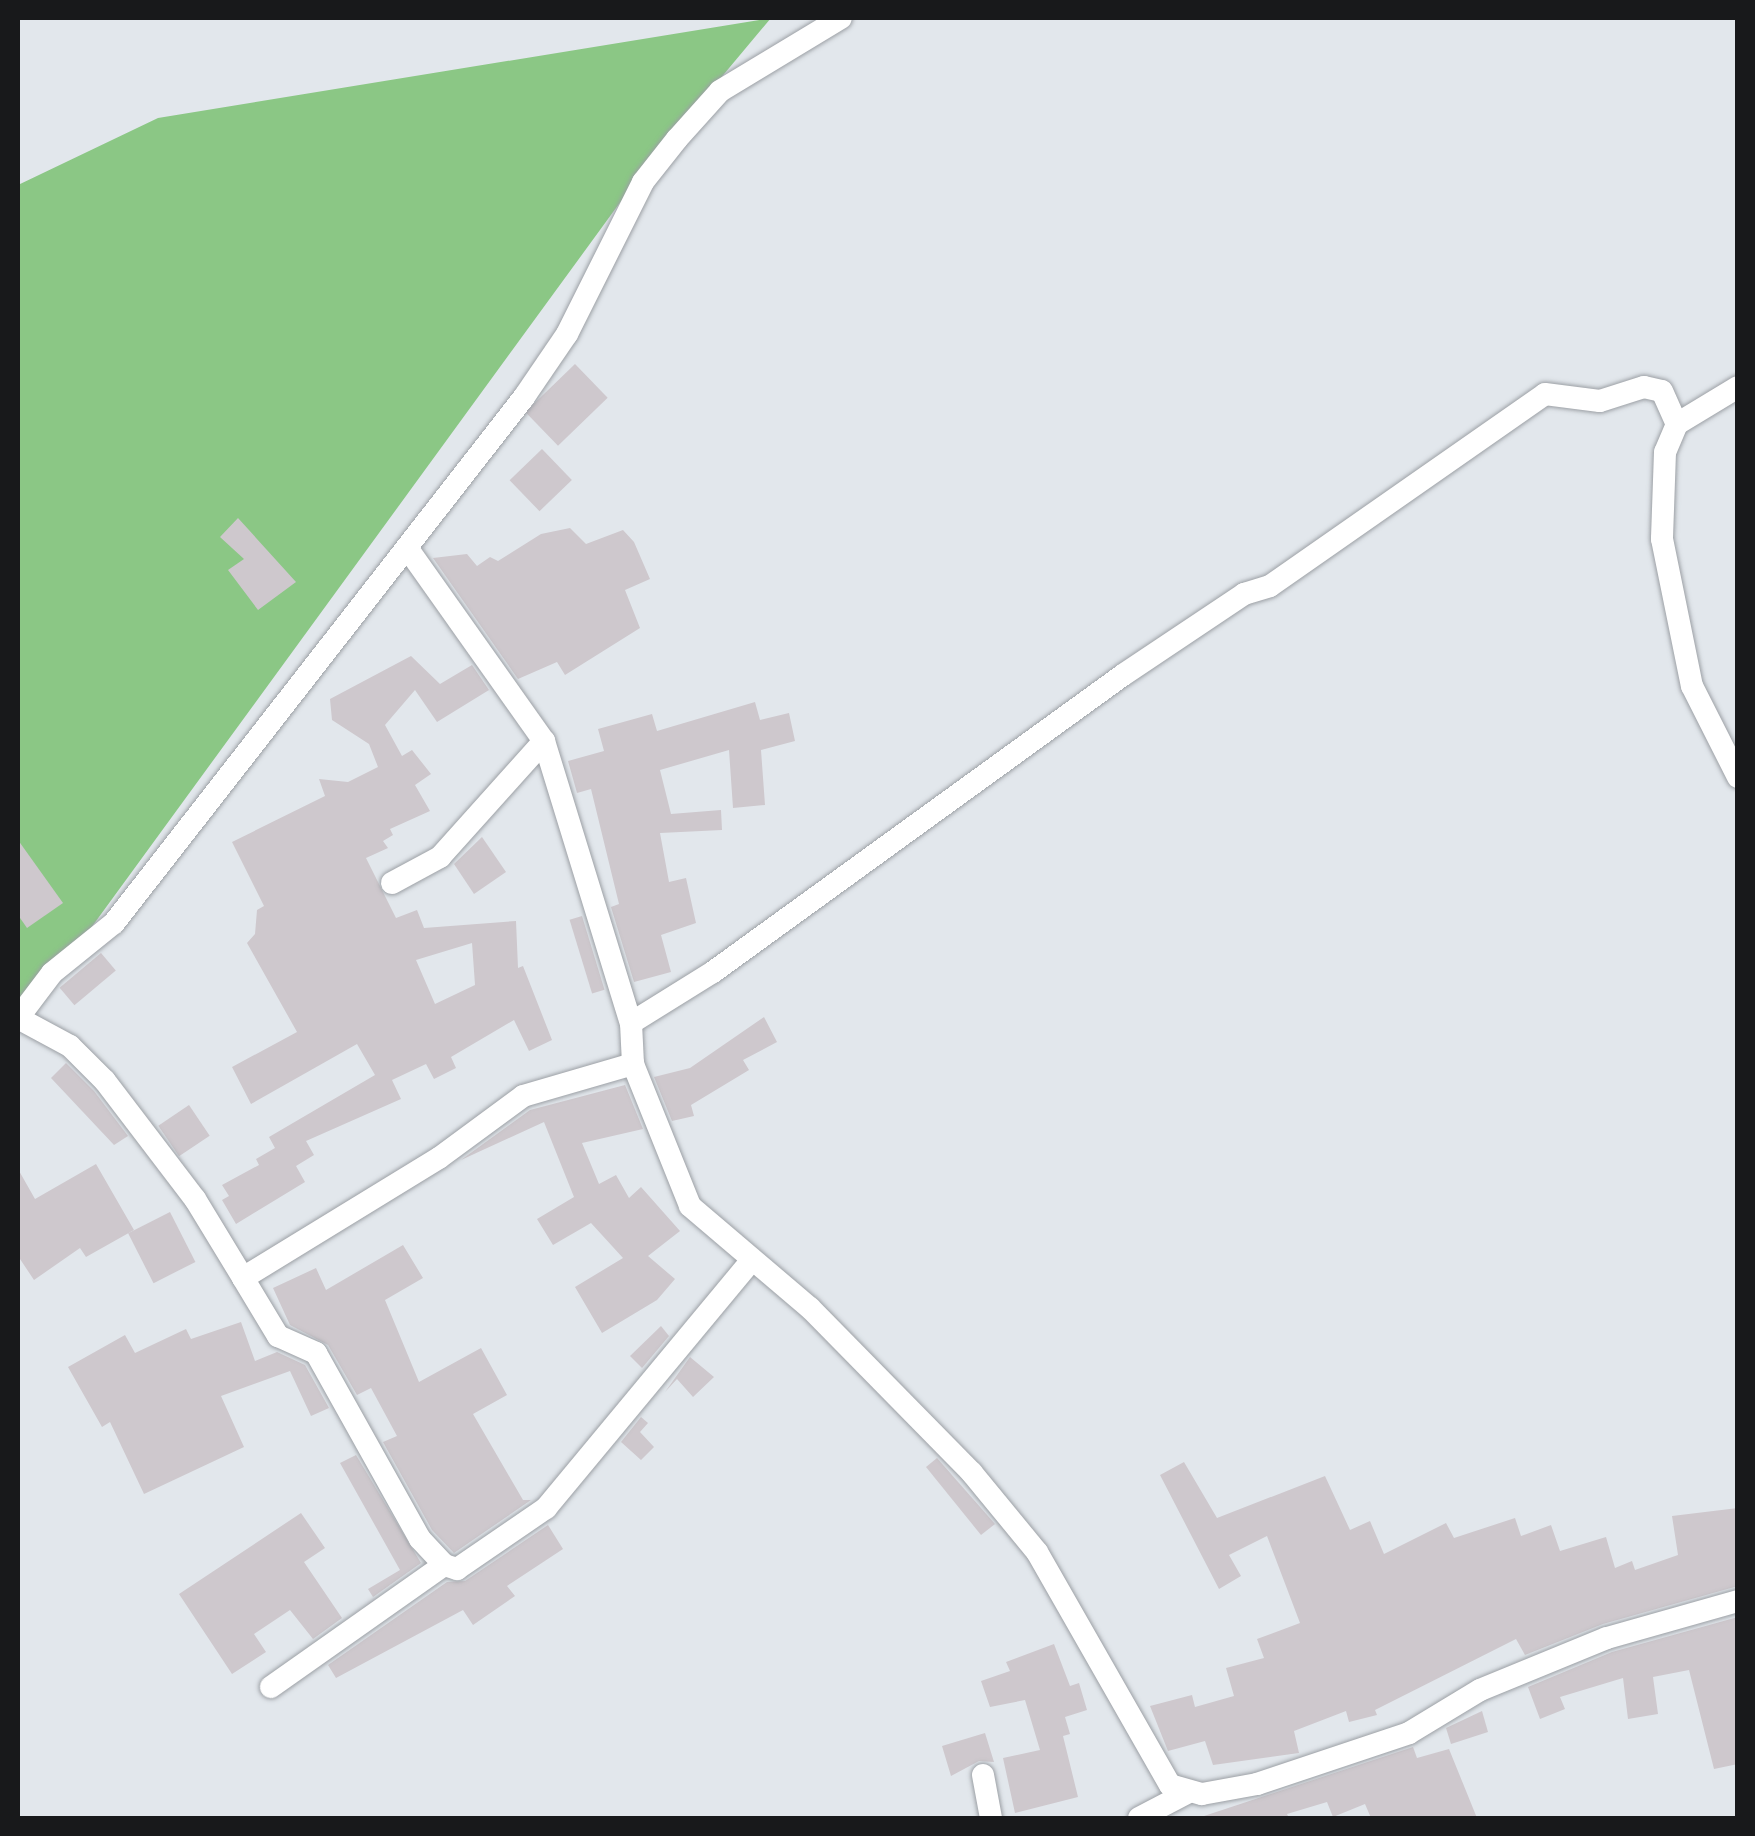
<!DOCTYPE html>
<html>
<head>
<meta charset="utf-8">
<style>
	body { margin:0 }
	#map { position:relative; width:1755px; height:1836px; overflow:hidden; background:#e2e7ec; font-family:Raleway,sans-serif }
	div>[style] { position:absolute }
	.forest>* { inset:0; background:#8bc785 }
	.building>* { inset:0; background:#cec8cd; transform-origin:0 0 }
	.roads { filter:drop-shadow(0 0 2px #9ca0a5) drop-shadow(0 0 2px #9ca0a5) }
	.minor>* { height:22px; margin:-11px; padding:0 11px; transform-origin:11px; border-radius:11px; background:#fff }
	span { translate:-50% -50%; white-space:nowrap; text-align:center; line-height:1.15; -webkit-text-stroke:8px #fff; paint-order:stroke }
	.frame { position:absolute; inset:0; border:20px solid #18191b; pointer-events:none }
</style>
</head>
<body>
<div id="map">
	<div class="forest">
		<i style="clip-path:polygon(771px 18px,643px 171px,18px 1028px,18px 185px,158px 118px)"></i>
	</div>
	<div class="building">
		<i style="left:575px;top:364px;width:47px;height:69px;rotate:46deg"></i>
		<i style="left:542px;top:449px;width:43px;height:45px;rotate:46deg"></i>
		<i style="clip-path:polygon(238px 518px,296px 582px,258px 610px,228px 570px,244px 559px,220px 537px)"></i>
		<i style="clip-path:polygon(570px 528px,586px 544px,623px 530px,634px 542px,650px 579px,625px 590px,640px 628px,565px 675px,557px 662px,518px 679px,433px 558px,467px 554px,477px 566px,490px 557px,498px 561px,541px 534px)"></i>
		<i style="clip-path:polygon(evenodd,411px 656px,440px 684px,472px 665px,489px 690px,437px 722px,415px 690px,385px 725px,402px 756px,412px 750px,431px 774px,415px 785px,430px 811px,390px 829px,393px 835px,383px 841px,388px 848px,366px 858px,396px 918px,417px 910px,424px 928px,516px 921px,518px 968px,523px 966px,552px 1040px,529px 1051px,514px 1020px,451px 1057px,456px 1068px,434px 1079px,426px 1064px,392px 1080px,401px 1099px,306px 1141px,314px 1155px,296px 1166px,305px 1182px,236px 1224px,222px 1200px,229px 1196px,222px 1185px,259px 1165px,256px 1159px,275px 1148px,269px 1137px,375px 1075px,357px 1044px,251px 1104px,232px 1067px,297px 1032px,247px 943px,255px 934px,257px 910px,264px 906px,232px 842px,325px 796px,319px 779px,348px 782px,378px 767px,369px 744px,332px 720px,330px 699px,411px 656px,472px 943px,475px 985px,435px 1004px,416px 960px,472px 943px)"></i>
		<i style="clip-path:polygon(755px 702px,760px 720px,789px 713px,795px 741px,761px 750px,765px 805px,733px 808px,729px 750px,660px 770px,671px 814px,721px 810px,722px 830px,660px 833px,669px 882px,686px 878px,696px 923px,661px 935px,671px 972px,634px 982px,611px 907px,619px 904px,591px 789px,577px 793px,568px 761px,604px 751px,598px 729px,652px 714px,657px 731px)"></i>
		<i style="clip-path:polygon(482px 837px,506px 872px,474px 894px,454px 864px)"></i>
		<i style="clip-path:polygon(18px 840px,63px 903px,27px 928px,18px 915px)"></i>
		<i style="left:582px;top:916px;width:77px;height:13px;rotate:73deg"></i>
		<i style="left:101px;top:953px;width:23px;height:54px;rotate:50deg"></i>
		<i style="clip-path:polygon(764px 1017px,777px 1042px,743px 1060px,749px 1070px,691px 1105px,694px 1116px,672px 1121px,654px 1077px,690px 1068px)"></i>
		<i style="clip-path:polygon(66px 1063px,94px 1091px,128px 1136px,114px 1145px,51px 1078px)"></i>
		<i style="clip-path:polygon(625px 1085px,643px 1129px,582px 1143px,599px 1184px,616px 1175px,629px 1198px,641px 1187px,680px 1231px,648px 1256px,675px 1279px,657px 1300px,602px 1333px,575px 1287px,623px 1258px,591px 1223px,553px 1245px,537px 1219px,574px 1197px,544px 1122px,461px 1160px,530px 1110px)"></i>
		<i style="left:189px;top:1105px;width:37px;height:37px;rotate:56deg"></i>
		<i style="clip-path:polygon(96px 1164px,134px 1230px,86px 1257px,80px 1248px,34px 1280px,18px 1256px,18px 1169px,35px 1199px)"></i>
		<i style="left:170px;top:1212px;width:56px;height:47px;rotate:63deg"></i>
		<i style="clip-path:polygon(403px 1245px,423px 1278px,385px 1300px,419px 1382px,481px 1348px,507px 1395px,473px 1414px,523px 1500px,531px 1500px,454px 1553px,432px 1530px,383px 1442px,397px 1436px,371px 1388px,357px 1395px,328px 1345px,290px 1325px,273px 1288px,316px 1268px,326px 1290px)"></i>
		<i style="clip-path:polygon(241px 1322px,255px 1361px,277px 1352px,305px 1365px,329px 1408px,311px 1416px,290px 1371px,221px 1396px,244px 1447px,144px 1494px,110px 1422px,102px 1427px,68px 1367px,125px 1335px,135px 1353px,186px 1329px,191px 1339px)"></i>
		<i style="clip-path:polygon(661px 1326px,669px 1336px,642px 1368px,630px 1356px)"></i>
		<i style="clip-path:polygon(690px 1357px,714px 1377px,693px 1397px,677px 1379px,665px 1392px)"></i>
		<i style="clip-path:polygon(641px 1417px,648px 1423px,640px 1432px,654px 1447px,641px 1460px,621px 1442px)"></i>
		<i style="clip-path:polygon(356px 1455px,421px 1563px,373px 1597px,368px 1589px,400px 1570px,340px 1463px)"></i>
		<i style="clip-path:polygon(937px 1458px,995px 1524px,981px 1535px,926px 1467px)"></i>
		<i style="clip-path:polygon(1184px 1462px,1217px 1518px,1325px 1476px,1350px 1530px,1370px 1521px,1384px 1554px,1446px 1523px,1454px 1538px,1515px 1518px,1521px 1536px,1551px 1525px,1560px 1551px,1606px 1537px,1615px 1568px,1632px 1561px,1635px 1570px,1678px 1555px,1672px 1516px,1738px 1508px,1738px 1586px,1603px 1624px,1525px 1655px,1516px 1639px,1375px 1710px,1377px 1715px,1349px 1722px,1346px 1711px,1294px 1731px,1299px 1753px,1213px 1765px,1205px 1741px,1168px 1751px,1150px 1706px,1192px 1695px,1195px 1707px,1234px 1696px,1226px 1668px,1264px 1658px,1257px 1639px,1300px 1623px,1267px 1536px,1229px 1555px,1241px 1576px,1219px 1589px,1160px 1475px)"></i>
		<i style="clip-path:polygon(301px 1513px,325px 1548px,304px 1562px,342px 1618px,313px 1639px,290px 1610px,254px 1634px,266px 1652px,232px 1674px,179px 1594px)"></i>
		<i style="clip-path:polygon(548px 1525px,563px 1549px,507px 1586px,515px 1596px,473px 1625px,463px 1610px,336px 1678px,328px 1665px,447px 1582px,465px 1581px)"></i>
		<i style="clip-path:polygon(1738px 1617px,1738px 1764px,1714px 1769px,1689px 1670px,1653px 1677px,1658px 1714px,1628px 1719px,1623px 1678px,1560px 1697px,1565px 1709px,1540px 1719px,1528px 1687px,1612px 1652px)"></i>
		<i style="clip-path:polygon(1054px 1644px,1070px 1686px,1079px 1683px,1087px 1710px,1065px 1717px,1070px 1734px,1063px 1736px,1078px 1797px,1015px 1813px,1003px 1758px,1040px 1750px,1025px 1700px,990px 1707px,981px 1681px,1010px 1671px,1006px 1662px)"></i>
		<i style="clip-path:polygon(1482px 1711px,1488px 1732px,1451px 1744px,1446px 1728px)"></i>
		<i style="clip-path:polygon(985px 1733px,994px 1762px,979px 1761px,951px 1776px,942px 1746px)"></i>
		<i style="clip-path:polygon(1413px 1747px,1417px 1758px,1449px 1749px,1477px 1818px,1371px 1818px,1365px 1804px,1333px 1817px,1327px 1802px,1287px 1814px,1289px 1818px,1198px 1818px)"></i>
	</div>
	<div class="roads">
		<div class="minor">
			<i style="left:1738px;top:387px;width:71px;rotate:148.8deg"></i>
			<i style="left:1677px;top:424px;width:30px;rotate:113deg"></i>
			<i style="left:1665px;top:452px;width:87px;rotate:92deg"></i>
			<i style="left:1662px;top:539px;width:150px;rotate:78.5deg"></i>
			<i style="left:1692px;top:686px;width:102px;rotate:63.2deg"></i>
			<i style="left:408px;top:549px;width:235px;rotate:54.7deg"></i>
			<i style="left:544px;top:741px;width:295px;rotate:72.9deg"></i>
			<i style="left:631px;top:1023px;width:41px;rotate:87.2deg"></i>
			<i style="left:633px;top:1064px;width:153px;rotate:68.1deg"></i>
			<i style="left:690px;top:1206px;width:157px;rotate:40.4deg"></i>
			<i style="left:810px;top:1308px;width:231px;rotate:45.5deg"></i>
			<i style="left:972px;top:1473px;width:102px;rotate:50.6deg"></i>
			<i style="left:1037px;top:1552px;width:268px;rotate:60.3deg"></i>
			<i style="left:1170px;top:1785px;width:33px;rotate:16deg"></i>
			<i style="left:1202px;top:1794px;width:56px;rotate:-10.3deg"></i>
			<i style="left:1257px;top:1784px;width:160px;rotate:-18.5deg"></i>
			<i style="left:1409px;top:1733px;width:83px;rotate:-31.2deg"></i>
			<i style="left:1480px;top:1690px;width:137px;rotate:-22.3deg"></i>
			<i style="left:1607px;top:1638px;width:136px;rotate:-15.8deg"></i>
			<i style="left:392px;top:883px;width:55px;rotate:-28.4deg"></i>
			<i style="left:440px;top:857px;width:156px;rotate:-48.1deg"></i>
			<i style="left:18px;top:1018px;width:56px;rotate:-52.9deg"></i>
			<i style="left:52px;top:973px;width:80px;rotate:-38.9deg"></i>
			<i style="left:114px;top:923px;width:667px;rotate:-52.06deg"></i>
			<i style="left:524px;top:397px;width:76px;rotate:-55.7deg"></i>
			<i style="left:567px;top:334px;width:170px;rotate:-63.4deg"></i>
			<i style="left:643px;top:182px;width:55px;rotate:-51.7deg"></i>
			<i style="left:677px;top:139px;width:64px;rotate:-48.1deg"></i>
			<i style="left:720px;top:91px;width:141px;rotate:-31.1deg"></i>
			<i style="left:18px;top:1018px;width:59px;rotate:28.3deg"></i>
			<i style="left:70px;top:1046px;width:49px;rotate:45deg"></i>
			<i style="left:105px;top:1081px;width:148px;rotate:52.7deg"></i>
			<i style="left:195px;top:1199px;width:92px;rotate:58.7deg"></i>
			<i style="left:243px;top:1278px;width:230px;rotate:-31.5deg"></i>
			<i style="left:439px;top:1158px;width:104px;rotate:-36.4deg"></i>
			<i style="left:523px;top:1096px;width:115px;rotate:-16.2deg"></i>
			<i style="left:631px;top:1023px;width:97px;rotate:-31.9deg"></i>
			<i style="left:713px;top:972px;width:506px;rotate:-35.92deg"></i>
			<i style="left:1123px;top:675px;width:146px;rotate:-33.8deg"></i>
			<i style="left:1244px;top:594px;width:27px;rotate:-17deg"></i>
			<i style="left:1270px;top:586px;width:335px;rotate:-34.9deg"></i>
			<i style="left:1545px;top:394px;width:55px;rotate:7.3deg"></i>
			<i style="left:1600px;top:401px;width:46px;rotate:-17.7deg"></i>
			<i style="left:1644px;top:387px;width:18px;rotate:13deg"></i>
			<i style="left:1662px;top:391px;width:36px;rotate:66deg"></i>
			<i style="left:243px;top:1278px;width:68px;rotate:58.9deg"></i>
			<i style="left:278px;top:1336px;width:42px;rotate:24.1deg"></i>
			<i style="left:316px;top:1353px;width:213px;rotate:60.8deg"></i>
			<i style="left:420px;top:1539px;width:35px;rotate:47deg"></i>
			<i style="left:444px;top:1565px;width:14px;rotate:17deg"></i>
			<i style="left:457px;top:1569px;width:108px;rotate:-34.4deg"></i>
			<i style="left:546px;top:1508px;width:320px;rotate:-50.3deg"></i>
			<i style="left:271px;top:1687px;width:212px;rotate:-35.2deg"></i>
			<i style="left:983px;top:1775px;width:44px;rotate:79.5deg"></i>
			<i style="left:1139px;top:1818px;width:54px;rotate:-27.5deg"></i>
		</div>
	</div>
	<div class="frame"></div>
</div>
</body>
</html>
